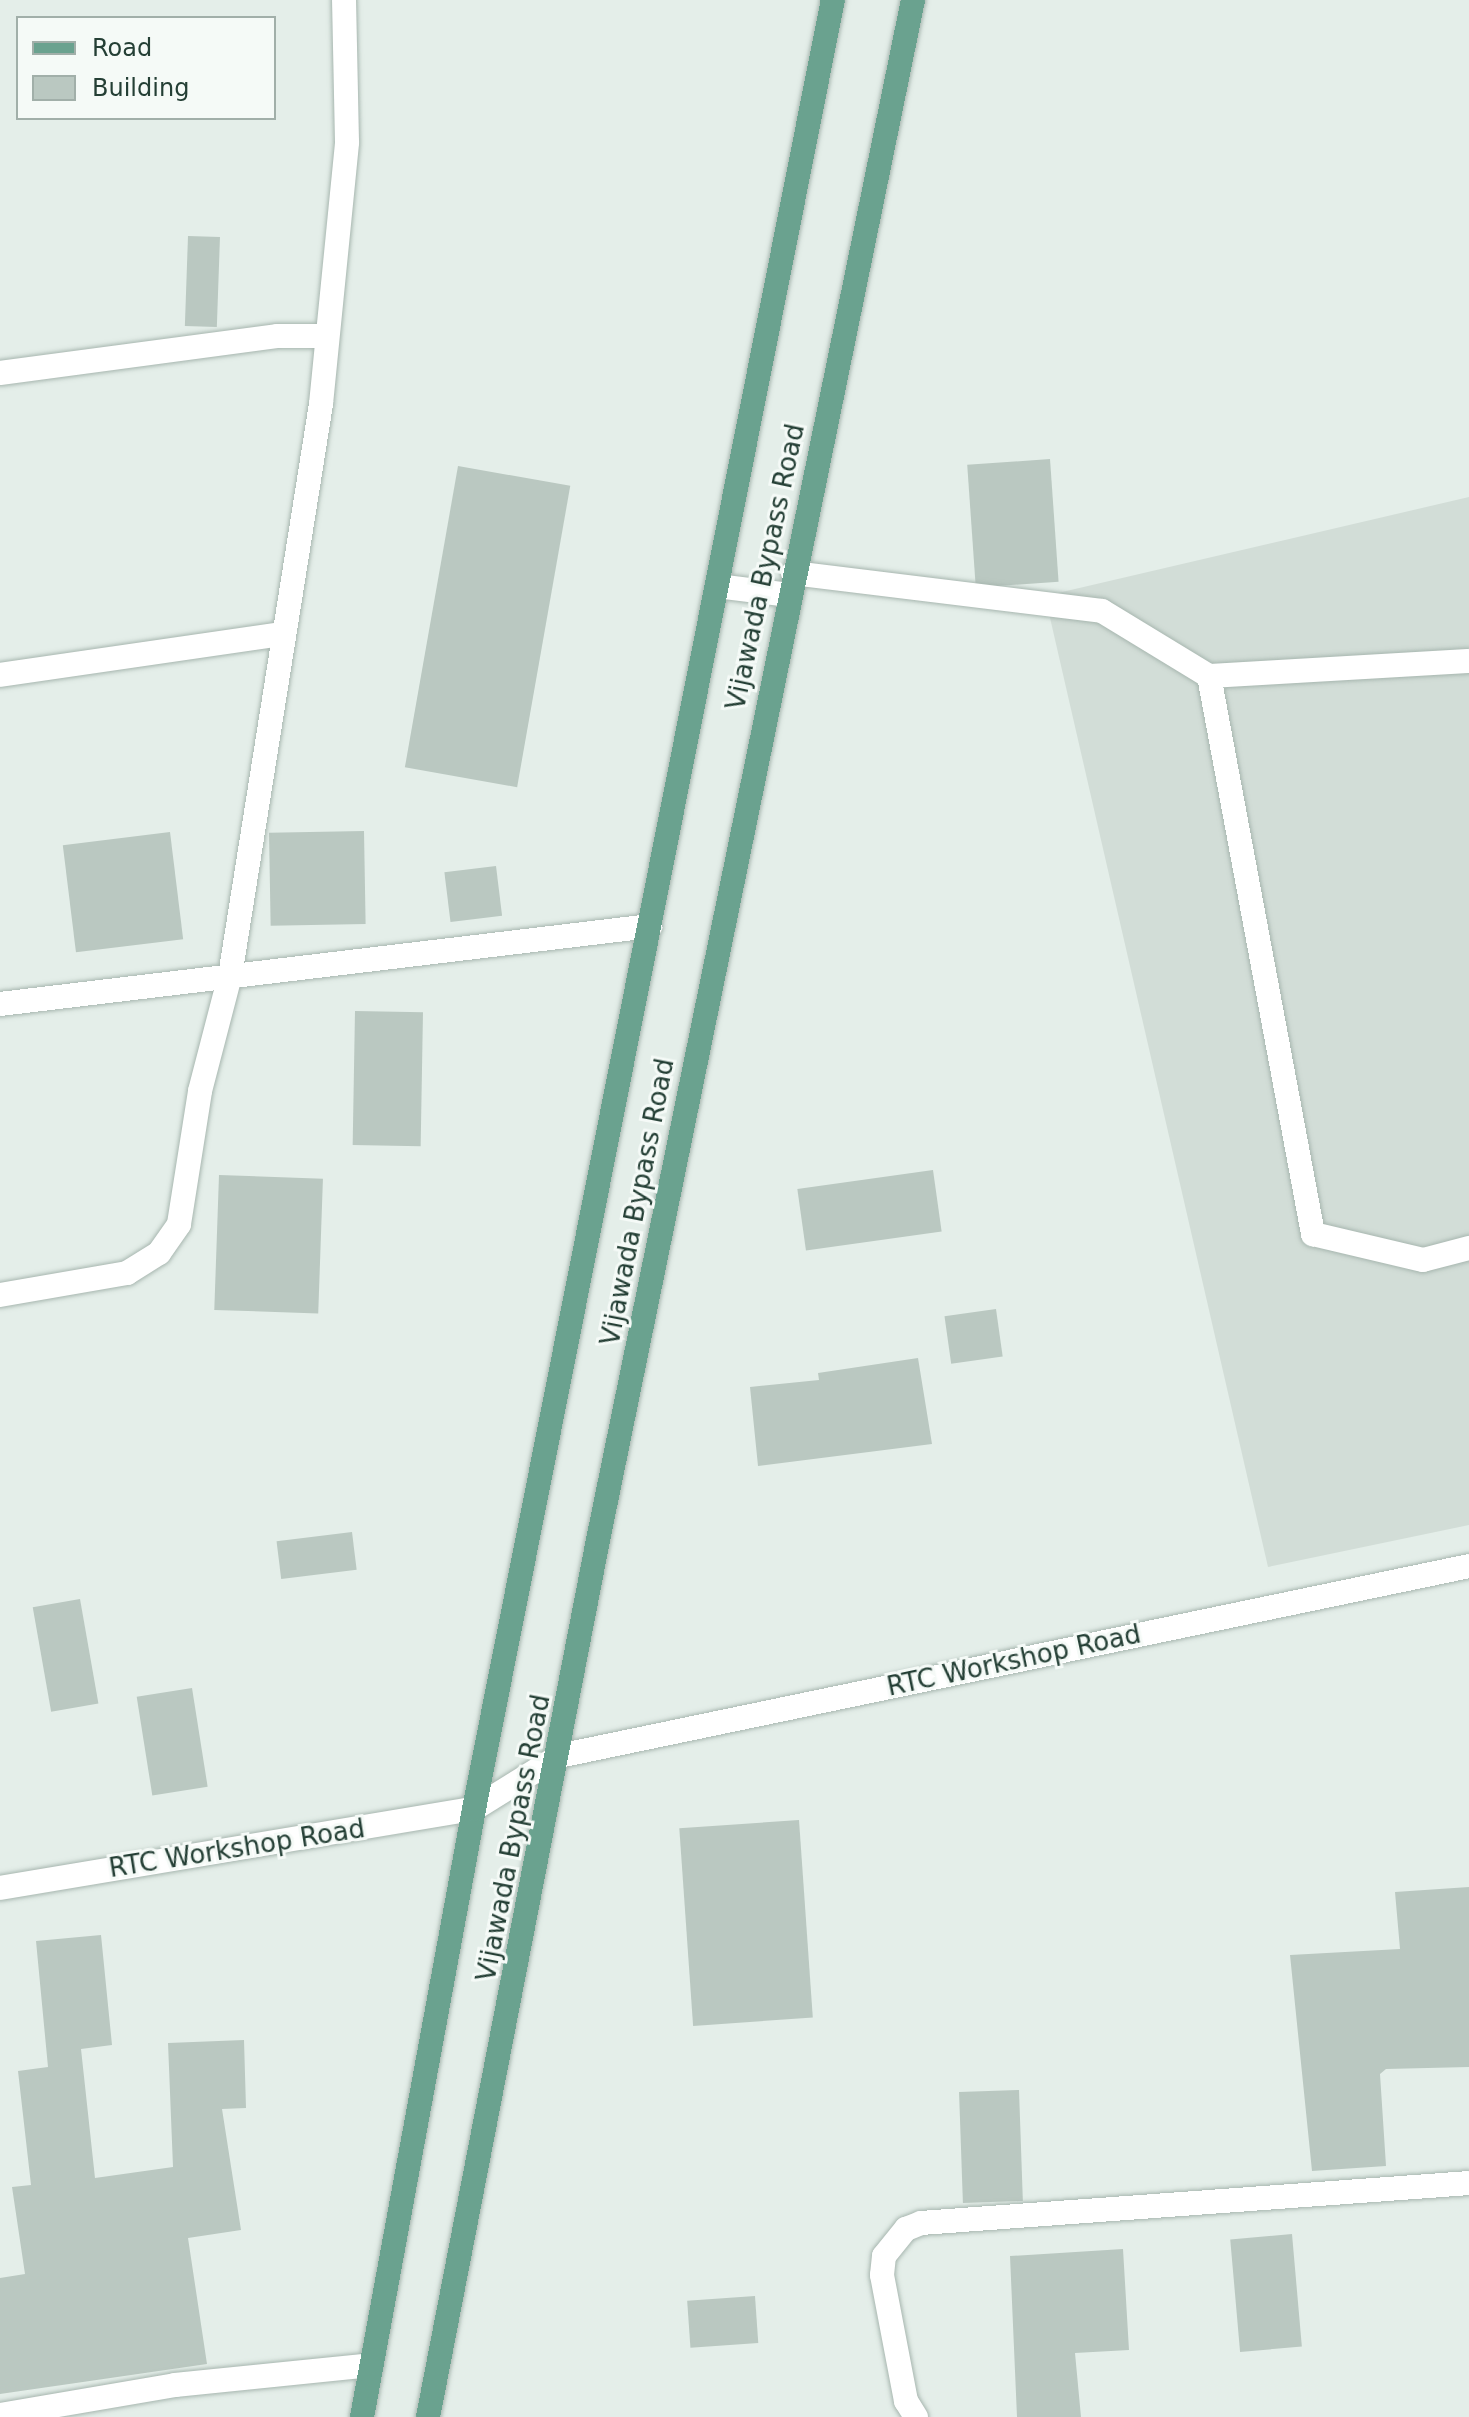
<!DOCTYPE html>
<html>
<head>
<meta charset="utf-8">
<style>
	body { margin:0 }
	#map { position:relative; width:1469px; height:2417px; overflow:hidden; background:#e4eee9; font-family:"DejaVu Sans",sans-serif }
	div>[style] { position:absolute }
	.built>* { inset:0; background:#d2ddd7 }
	.building>* { inset:0; background:#bac8c1; transform-origin:0 0 }
	.roads { filter:drop-shadow(0 0 2px #a7b6af) drop-shadow(0 0 2px #a7b6af) }
	.service>* { height:24px; margin:-12px; padding:0 12px; transform-origin:12px; border-radius:12px; background:#fff }
	.minor>* { height:24px; margin:-12px; padding:0 12px; transform-origin:12px; border-radius:12px; background:#fff }
	.tertiary>* { height:24px; margin:-12px; padding:0 12px; transform-origin:12px; border-radius:12px; background:#fff }
	.primary>* { height:24px; margin:-12px; padding:0 12px; transform-origin:12px; border-radius:12px; background:#6aa28f }
	span { translate:-50% -50%; white-space:nowrap; text-align:center; line-height:1.15; -webkit-text-stroke:6px #f5faf7; paint-order:stroke }
	.street-label { font-size:26px; color:#243f35 }
	.legend { position:absolute; left:16px; top:16px; width:260px; height:104px; box-sizing:border-box; background:#f5faf7; border:2px solid #a1afa9; margin:0; padding:10px 14px; list-style:none; font-size:24px; color:#243f35 }
	.legend li { display:flex; align-items:center; gap:16px; height:40px }
	.legend b { width:40px; border:2px solid #a1afa9 }
</style>
</head>
<body>
<div id="map">
	<div class="built">
		<i style="clip-path:polygon(1469px 497px,1469px 1525px,1268px 1567px,1045px 596px)"></i>
	</div>
	<div class="building">
		<i style="left:188px;top:236px;width:32px;height:90px;rotate:2deg"></i>
		<i style="left:1050px;top:459px;width:123px;height:83px;rotate:86deg"></i>
		<i style="left:458px;top:466px;width:114px;height:306px;rotate:10deg"></i>
		<i style="left:364px;top:831px;width:93px;height:95px;rotate:89deg"></i>
		<i style="left:170px;top:832px;width:108px;height:108px;rotate:83deg"></i>
		<i style="left:496px;top:866px;width:50px;height:52px;rotate:83deg"></i>
		<i style="left:355px;top:1011px;width:68px;height:134px;rotate:1deg"></i>
		<i style="left:933px;top:1170px;width:62px;height:137px;rotate:82deg"></i>
		<i style="left:219px;top:1175px;width:104px;height:135px;rotate:2deg"></i>
		<i style="left:996px;top:1309px;width:48px;height:52px;rotate:82deg"></i>
		<i style="clip-path:polygon(918px 1358px,932px 1444px,758px 1466px,750px 1387px,819px 1380px,818px 1373px)"></i>
		<i style="left:352px;top:1532px;width:38px;height:76px;rotate:83deg"></i>
		<i style="left:80px;top:1599px;width:106px;height:48px;rotate:80deg"></i>
		<i style="left:192px;top:1688px;width:100px;height:56px;rotate:81deg"></i>
		<i style="left:799px;top:1820px;width:198px;height:120px;rotate:86deg"></i>
		<i style="clip-path:polygon(1469px 1887px,1469px 2067px,1386px 2069px,1380px 2074px,1386px 2166px,1312px 2171px,1290px 1955px,1400px 1949px,1395px 1892px)"></i>
		<i style="clip-path:polygon(101px 1935px,112px 2045px,81px 2049px,95px 2178px,173px 2167px,168px 2043px,244px 2040px,246px 2108px,222px 2109px,241px 2230px,188px 2238px,207px 2364px,0 2394px,0 2278px,25px 2274px,12px 2187px,31px 2185px,18px 2071px,48px 2067px,36px 1941px)"></i>
		<i style="left:1019px;top:2090px;width:111px;height:60px;rotate:88deg"></i>
		<i style="left:1292px;top:2234px;width:113px;height:62px;rotate:85deg"></i>
		<i style="clip-path:polygon(1123px 2249px,1129px 2350px,1075px 2353px,1081px 2417px,1017px 2417px,1010px 2256px)"></i>
		<i style="left:755px;top:2296px;width:47px;height:68px;rotate:86deg"></i>
	</div>
	<div class="roads">
		<div class="service">
			<i style="left:793px;top:573px;width:311px;rotate:7deg"></i>
			<i style="left:1102px;top:611px;width:125px;rotate:31.3deg"></i>
			<i style="left:1209px;top:676px;width:260px;rotate:-3.3deg"></i>
			<i style="left:717px;top:586px;width:73px;rotate:7.1deg"></i>
			<i style="left:1209px;top:676px;width:568px;rotate:79.44deg"></i>
			<i style="left:1313px;top:1234px;width:113px;rotate:13.3deg"></i>
			<i style="left:1423px;top:1260px;width:48px;rotate:-14.6deg"></i>
		</div>
		<div class="minor">
			<i style="left:0;top:373px;width:279px;rotate:-7.6deg"></i>
			<i style="left:277px;top:336px;width:50px"></i>
			<i style="left:0;top:675px;width:284px;rotate:-8.3deg"></i>
			<i style="left:0;top:1004px;width:655px;rotate:-6.84deg"></i>
			<i style="left:0;top:1295px;width:129px;rotate:-9.8deg"></i>
			<i style="left:127px;top:1273px;width:38px;rotate:-32deg"></i>
			<i style="left:159px;top:1253px;width:35px;rotate:-55deg"></i>
			<i style="left:179px;top:1224px;width:135px;rotate:-81deg"></i>
			<i style="left:200px;top:1091px;width:119px;rotate:-75.4deg"></i>
			<i style="left:230px;top:976px;width:579px;rotate:-80.96deg"></i>
			<i style="left:321px;top:404px;width:263px;rotate:-84.3deg"></i>
			<i style="left:347px;top:142px;width:142px;rotate:-91.2deg"></i>
			<i style="left:0;top:2415px;width:178px;rotate:-9.7deg"></i>
			<i style="left:175px;top:2385px;width:197px;rotate:-5.8deg"></i>
			<i style="left:916px;top:2417px;width:19px;rotate:-122deg"></i>
			<i style="left:906px;top:2401px;width:128px;rotate:-100.8deg"></i>
			<i style="left:882px;top:2275px;width:19px;rotate:-84deg"></i>
			<i style="left:884px;top:2256px;width:35px;rotate:-51deg"></i>
			<i style="left:906px;top:2229px;width:16px;rotate:-22deg"></i>
			<i style="left:921px;top:2223px;width:549px;rotate:-4.17deg"></i>
		</div>
		<div class="tertiary">
			<i style="left:0;top:1888px;width:481px;rotate:-9.5deg"></i>
			<i style="left:474px;top:1809px;width:100px;rotate:-31.9deg"></i>
			<i style="left:559px;top:1756px;width:930px;rotate:-11.79deg"></i>
		</div>
		<div class="primary">
			<i style="left:362px;top:2417px;width:618px;rotate:-79.56deg"></i>
			<i style="left:474px;top:1809px;width:1844px;rotate:-78.78deg"></i>
			<i style="left:428px;top:2417px;width:893px;rotate:-79.03deg"></i>
			<i style="left:598px;top:1540px;width:1572px;rotate:-78.44deg"></i>
		</div>
	</div>
	<div class="street-label">
		<span style="left:766px;top:567px;rotate:-78deg">Vijawada Bypass Road</span>
		<span style="left:638px;top:1202px;rotate:-79deg">Vijawada Bypass Road</span>
		<span style="left:1014px;top:1661px;rotate:-12deg">RTC Workshop Road</span>
		<span style="left:514px;top:1838px;rotate:-79deg">Vijawada Bypass Road</span>
		<span style="left:237px;top:1849px;rotate:-9deg">RTC Workshop Road</span>
	</div>
	<ul class="legend">
	<li><b style="height:10px;background:#6aa28f"></b>Road</li>
	<li><b style="height:22px;background:#bac8c1"></b>Building</li>
	</ul>
</div>
</body>
</html>
